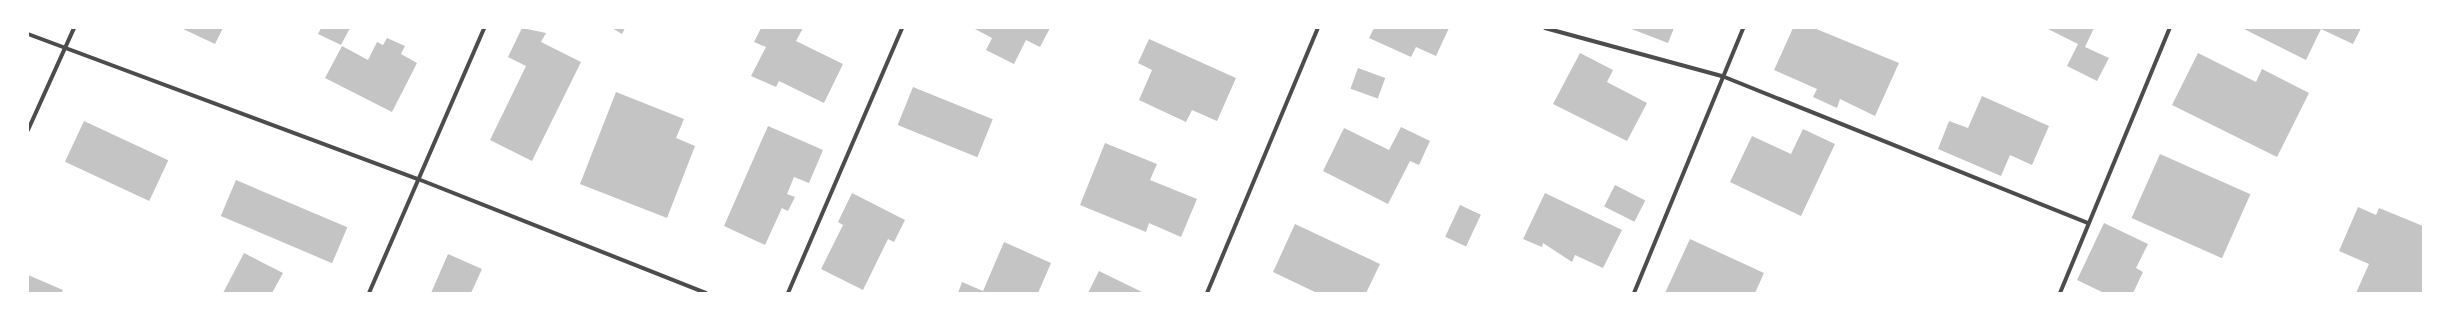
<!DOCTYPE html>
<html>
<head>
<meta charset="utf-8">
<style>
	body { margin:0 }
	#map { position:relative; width:2451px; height:321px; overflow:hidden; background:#fff; font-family:Arial,sans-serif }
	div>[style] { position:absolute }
	.building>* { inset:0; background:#c4c4c4; transform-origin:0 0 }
	.minor>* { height:4px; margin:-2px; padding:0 2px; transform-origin:2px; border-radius:2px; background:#4c4c4c }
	span { translate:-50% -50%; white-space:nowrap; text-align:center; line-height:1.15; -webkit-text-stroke:3.5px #fff; paint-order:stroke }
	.frame { position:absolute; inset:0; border:29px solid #fff; pointer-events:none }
</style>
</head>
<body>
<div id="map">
	<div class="building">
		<i style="clip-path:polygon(181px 28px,223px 28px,215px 44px)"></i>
		<i style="clip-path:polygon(321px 28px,350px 28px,341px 45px,318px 34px)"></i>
		<i style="clip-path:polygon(522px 28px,546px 33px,541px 42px,581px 62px,532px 161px,490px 140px,526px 66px,508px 57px)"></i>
		<i style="clip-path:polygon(612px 28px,625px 28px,622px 34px)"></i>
		<i style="clip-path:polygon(761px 28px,803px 28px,796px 41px,843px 64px,824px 103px,779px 81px,776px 87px,751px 76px,766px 47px,754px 42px)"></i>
		<i style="clip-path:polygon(973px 28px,1050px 28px,1040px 47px,1026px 40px,1014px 64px,986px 50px,992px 38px)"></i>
		<i style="clip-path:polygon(1374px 28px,1449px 28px,1436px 56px,1416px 47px,1411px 57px,1369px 38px)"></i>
		<i style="clip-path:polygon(1629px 28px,1674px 28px,1668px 43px)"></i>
		<i style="clip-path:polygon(1793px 28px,1814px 28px,1899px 63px,1875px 116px,1840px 99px,1837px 108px,1813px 97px,1817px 89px,1774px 70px)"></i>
		<i style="clip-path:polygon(2046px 28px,2094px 28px,2085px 47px,2109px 58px,2097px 81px,2067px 66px,2078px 44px)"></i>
		<i style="clip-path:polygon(2242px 28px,2361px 28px,2353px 44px,2321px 29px,2306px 60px)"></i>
		<i style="clip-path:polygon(387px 38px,405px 46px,401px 54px,417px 63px,392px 112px,325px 78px,342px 46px,368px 60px,377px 42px,383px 45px)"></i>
		<i style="clip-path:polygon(1149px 39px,1236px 78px,1217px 121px,1192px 110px,1186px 122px,1139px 100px,1152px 70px,1138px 63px)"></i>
		<i style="clip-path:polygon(1580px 53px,1613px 70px,1607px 82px,1647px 103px,1627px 141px,1553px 104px)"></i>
		<i style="clip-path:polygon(2198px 53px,2256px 82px,2262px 69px,2309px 93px,2277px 157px,2172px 105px)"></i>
		<i style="left:1358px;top:68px;width:29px;height:22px;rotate:20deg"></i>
		<i style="left:913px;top:87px;width:86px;height:41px;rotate:22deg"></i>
		<i style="clip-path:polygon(616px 92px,684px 119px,676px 138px,695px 146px,667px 218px,580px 184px)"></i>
		<i style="clip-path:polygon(1982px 96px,2049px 126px,2032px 165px,2010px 155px,2001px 176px,1938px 149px,1949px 121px,1968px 128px)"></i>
		<i style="left:84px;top:121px;width:93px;height:45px;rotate:25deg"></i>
		<i style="clip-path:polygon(768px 126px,823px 150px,809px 183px,794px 177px,787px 194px,795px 197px,788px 211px,782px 208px,765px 245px,724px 226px)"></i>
		<i style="clip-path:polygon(1401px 127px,1430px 141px,1419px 165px,1410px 161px,1388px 204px,1323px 171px,1344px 128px,1389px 150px)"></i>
		<i style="clip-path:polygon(1803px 129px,1835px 144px,1801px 216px,1730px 182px,1752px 136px,1791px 154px)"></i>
		<i style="clip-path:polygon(1105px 143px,1157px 164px,1150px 180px,1197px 199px,1181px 237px,1149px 223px,1146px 232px,1080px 205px)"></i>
		<i style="left:2160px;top:154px;width:99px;height:70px;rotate:24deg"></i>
		<i style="left:236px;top:180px;width:121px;height:39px;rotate:23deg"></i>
		<i style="left:1615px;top:185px;width:34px;height:24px;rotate:27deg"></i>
		<i style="clip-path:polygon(852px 193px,905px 220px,894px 242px,888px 239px,863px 290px,821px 269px,843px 225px,838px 222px)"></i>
		<i style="clip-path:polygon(1545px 193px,1622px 230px,1603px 268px,1575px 255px,1572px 262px,1543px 243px,1542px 247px,1523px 239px)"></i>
		<i style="left:1460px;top:205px;width:23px;height:35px;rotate:25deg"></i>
		<i style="clip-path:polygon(2358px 207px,2376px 215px,2379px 208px,2423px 226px,2423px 293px,2356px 293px,2369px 264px,2339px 251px)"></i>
		<i style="clip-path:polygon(2104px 223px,2148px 244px,2136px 268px,2143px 272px,2133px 293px,2104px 293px,2077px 280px)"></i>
		<i style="clip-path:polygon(1295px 224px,1380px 264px,1366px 293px,1317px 293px,1273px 272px)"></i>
		<i style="clip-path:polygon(1690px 239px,1764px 273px,1755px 293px,1665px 293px)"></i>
		<i style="clip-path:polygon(1004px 242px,1051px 263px,1038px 293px,958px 293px,962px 282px,983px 291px)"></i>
		<i style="clip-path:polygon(244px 253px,283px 273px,272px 293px,223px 293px)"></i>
		<i style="clip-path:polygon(448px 254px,482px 269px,471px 293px,431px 293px)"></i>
		<i style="clip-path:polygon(1099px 271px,1144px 293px,1088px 293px)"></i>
		<i style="clip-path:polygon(28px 275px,63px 290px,61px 293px,28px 293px)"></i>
	</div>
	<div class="minor">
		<i style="left:1545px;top:28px;width:183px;rotate:15.2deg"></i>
		<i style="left:1722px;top:76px;width:394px;rotate:21.9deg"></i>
		<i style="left:28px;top:34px;width:416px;rotate:20.4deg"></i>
		<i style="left:418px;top:179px;width:310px;rotate:21.6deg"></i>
		<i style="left:28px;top:130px;width:112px;rotate:-65.7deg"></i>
		<i style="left:369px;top:293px;width:289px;rotate:-66.5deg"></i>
		<i style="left:788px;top:293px;width:288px;rotate:-66.7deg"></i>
		<i style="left:1207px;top:293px;width:287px;rotate:-67.3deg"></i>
		<i style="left:1634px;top:293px;width:287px;rotate:-67.6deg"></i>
		<i style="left:2060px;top:293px;width:287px;rotate:-67.5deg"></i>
	</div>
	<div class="frame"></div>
</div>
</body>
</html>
